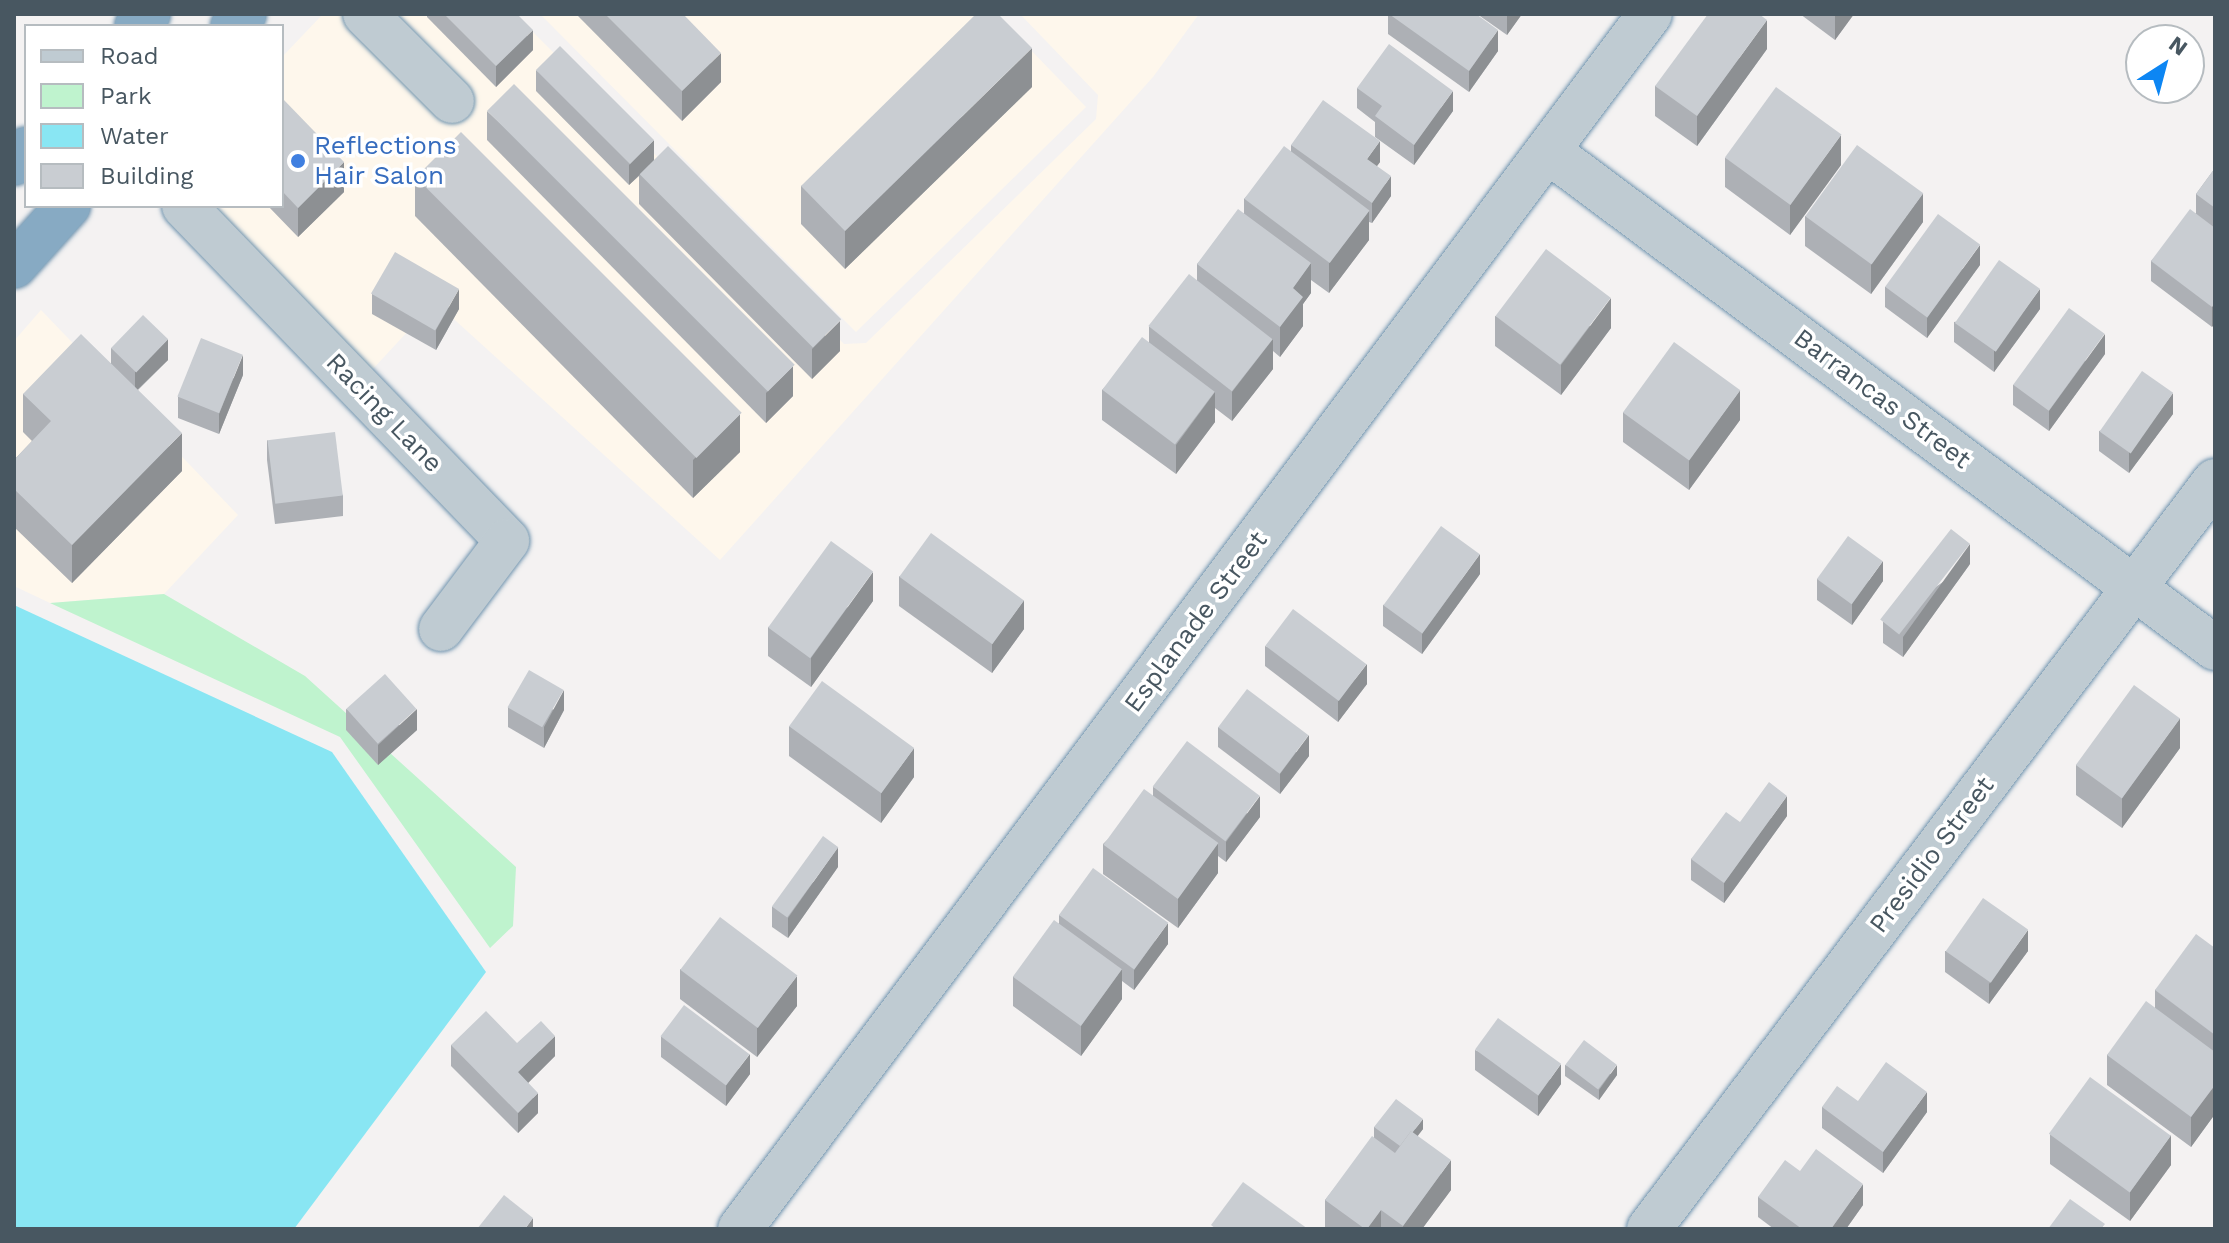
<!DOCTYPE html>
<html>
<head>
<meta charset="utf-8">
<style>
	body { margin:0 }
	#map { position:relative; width:2229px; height:1243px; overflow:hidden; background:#f4f2f2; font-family:"Work Sans",sans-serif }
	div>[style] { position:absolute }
	.commercial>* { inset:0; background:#fef7ec }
	.green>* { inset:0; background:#bff3ce }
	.water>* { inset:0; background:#89e6f3 }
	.roads { filter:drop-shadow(0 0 2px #7295af) drop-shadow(0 0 2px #7295af) }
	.minor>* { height:44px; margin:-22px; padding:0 22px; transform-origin:22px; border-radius:22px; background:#bfcbd2 }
	.highway>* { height:44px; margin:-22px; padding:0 22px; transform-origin:22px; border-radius:22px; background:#87aac3 }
	.wall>* { inset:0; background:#adb0b5 }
	.shaded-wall>* { inset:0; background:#8d9093 }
	.building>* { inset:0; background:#c9cdd2; transform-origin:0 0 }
	.dots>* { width:22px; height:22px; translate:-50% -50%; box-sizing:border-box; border:4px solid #fff; border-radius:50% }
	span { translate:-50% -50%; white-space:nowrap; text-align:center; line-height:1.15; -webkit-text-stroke:7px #fff; paint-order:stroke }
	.shop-label { font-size:26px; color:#366cbe }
	.left { translate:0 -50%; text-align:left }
	.street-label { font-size:26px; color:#485761 }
	.frame { position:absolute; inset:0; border:16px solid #485761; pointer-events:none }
	.legend { position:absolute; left:24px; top:24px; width:260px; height:184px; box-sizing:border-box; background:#fff; border:2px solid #b6bcc0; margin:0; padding:10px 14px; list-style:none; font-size:24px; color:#485761 }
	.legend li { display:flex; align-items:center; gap:16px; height:40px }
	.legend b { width:40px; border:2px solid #b6bcc0 }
	.north { position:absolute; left:2125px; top:24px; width:80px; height:80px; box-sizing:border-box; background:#fff; border:2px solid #b6bcc0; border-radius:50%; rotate:36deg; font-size:22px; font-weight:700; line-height:32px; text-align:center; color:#485761 }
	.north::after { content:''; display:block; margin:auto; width:28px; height:36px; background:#0d86f3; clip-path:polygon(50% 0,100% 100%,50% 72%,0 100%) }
</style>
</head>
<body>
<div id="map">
	<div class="commercial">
		<i style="clip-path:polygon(323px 14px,515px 14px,844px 344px,866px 343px,1096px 119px,1098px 95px,1020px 14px,1199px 14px,1153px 77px,720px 560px,435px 302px,371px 371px,212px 206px,282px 206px,282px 57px)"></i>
		<i style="clip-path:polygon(540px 14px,996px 14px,1086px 107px,856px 332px)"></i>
		<i style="clip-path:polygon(41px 310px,238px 515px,164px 594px,50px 603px,14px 586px,14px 341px)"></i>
	</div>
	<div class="green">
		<i style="clip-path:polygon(164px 594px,305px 676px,516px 867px,513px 926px,490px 948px,340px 737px,50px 603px)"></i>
	</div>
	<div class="water">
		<i style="clip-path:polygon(14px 605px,332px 752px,486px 972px,294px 1229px,14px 1229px)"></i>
	</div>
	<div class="roads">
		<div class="minor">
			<i style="left:365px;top:14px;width:123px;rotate:45deg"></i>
			<i style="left:1548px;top:151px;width:832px;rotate:36.69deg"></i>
			<i style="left:184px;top:206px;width:465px;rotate:46deg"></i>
			<i style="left:507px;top:541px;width:110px;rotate:126.9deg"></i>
			<i style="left:740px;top:1229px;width:1518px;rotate:-53.17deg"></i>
			<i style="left:1649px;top:1229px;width:938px;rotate:-52.89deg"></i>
		</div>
		<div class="highway">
			<i style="left:137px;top:26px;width:16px;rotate:-47deg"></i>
			<i style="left:233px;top:26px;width:16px;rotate:-47deg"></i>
			<i style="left:14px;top:163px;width:18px;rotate:-49deg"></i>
			<i style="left:14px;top:266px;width:81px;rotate:-48deg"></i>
		</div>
	</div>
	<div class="wall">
		<i style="clip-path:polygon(427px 14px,517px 14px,533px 50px,496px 87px,427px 17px)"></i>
		<i style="clip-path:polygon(576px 14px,683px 14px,721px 82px,682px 121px)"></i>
		<i style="clip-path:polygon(1388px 14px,1476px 14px,1498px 51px,1469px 92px,1388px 34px)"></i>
		<i style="clip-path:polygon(1477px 14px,1522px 14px,1507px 35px)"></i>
		<i style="clip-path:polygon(1800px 14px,1854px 14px,1835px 40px)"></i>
		<i style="clip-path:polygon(1767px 49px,1697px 146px,1655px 116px,1655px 86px)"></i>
		<i style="clip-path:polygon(536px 70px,654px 160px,840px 351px,812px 379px,639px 204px,639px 176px,629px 185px,536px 91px)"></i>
		<i style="clip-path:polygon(1032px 87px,845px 269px,801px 224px,801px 186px)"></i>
		<i style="clip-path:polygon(1357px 88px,1453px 111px,1414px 165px,1375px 137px,1375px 122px,1357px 108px)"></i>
		<i style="clip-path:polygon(282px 100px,344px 192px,298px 237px,268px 206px,282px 206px)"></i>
		<i style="clip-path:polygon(487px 111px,793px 396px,766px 423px,487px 140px)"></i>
		<i style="clip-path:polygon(1291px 145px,1380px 162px,1377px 166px,1391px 196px,1372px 223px,1369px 222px,1369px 240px,1329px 293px,1311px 280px,1311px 293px,1303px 304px,1303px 326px,1280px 357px,1273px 351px,1273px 369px,1232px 421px,1215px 408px,1215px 422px,1176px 474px,1102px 420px,1102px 390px,1149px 342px,1149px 327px,1197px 280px,1197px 264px,1244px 213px,1244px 199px,1291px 151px)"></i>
		<i style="clip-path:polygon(1725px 158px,1841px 165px,1790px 235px,1725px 187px)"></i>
		<i style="clip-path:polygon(2215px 168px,2215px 323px,2212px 327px,2151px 281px,2151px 261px,2196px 213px,2196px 194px)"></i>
		<i style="clip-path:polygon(415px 177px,740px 452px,693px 498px,415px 216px)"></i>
		<i style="clip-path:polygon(1805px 216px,1923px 222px,1871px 294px,1805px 246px)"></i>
		<i style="clip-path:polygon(1980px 265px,1927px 338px,1885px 307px,1885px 287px)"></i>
		<i style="clip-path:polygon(372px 294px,459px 309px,436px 350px,372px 314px)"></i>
		<i style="clip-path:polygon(2040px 309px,1994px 372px,1954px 342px,1954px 322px)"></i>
		<i style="clip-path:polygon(1495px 316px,1611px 328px,1561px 395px,1495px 346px)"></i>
		<i style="clip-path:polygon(111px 348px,168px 360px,138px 390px,182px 471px,72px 583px,14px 527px,14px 460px,32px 441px,23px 432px,23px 394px,111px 363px)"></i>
		<i style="clip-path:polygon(2105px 354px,2049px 431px,2013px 405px,2013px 385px)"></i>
		<i style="clip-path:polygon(243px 375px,219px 434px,178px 418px,178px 397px)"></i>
		<i style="clip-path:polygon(1623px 412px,1740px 420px,1689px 490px,1623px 442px)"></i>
		<i style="clip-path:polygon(2173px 414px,2129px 473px,2099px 451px,2099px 431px)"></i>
		<i style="clip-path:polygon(267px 440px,343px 495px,343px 516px,275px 524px,267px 460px)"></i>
		<i style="clip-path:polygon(1970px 564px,1903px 657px,1883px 643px,1883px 622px)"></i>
		<i style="clip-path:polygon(1480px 574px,1422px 654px,1383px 626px,1383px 605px)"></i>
		<i style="clip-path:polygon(899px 576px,1024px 629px,992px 673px,899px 606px)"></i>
		<i style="clip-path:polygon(1817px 579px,1883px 581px,1852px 625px,1817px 600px)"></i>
		<i style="clip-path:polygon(873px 601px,811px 687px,768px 656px,768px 627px)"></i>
		<i style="clip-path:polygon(1265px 646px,1367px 684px,1338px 722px,1265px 666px)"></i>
		<i style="clip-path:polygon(508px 707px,564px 710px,544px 748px,508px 727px)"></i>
		<i style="clip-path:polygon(346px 709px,417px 730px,378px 765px,346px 730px)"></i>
		<i style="clip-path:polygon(789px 726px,914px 777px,881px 823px,789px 756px)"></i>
		<i style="clip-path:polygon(1218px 727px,1309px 756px,1280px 794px,1218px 747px)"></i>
		<i style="clip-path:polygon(2180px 748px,2122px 828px,2076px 795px,2076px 765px)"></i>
		<i style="clip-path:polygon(1153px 787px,1260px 817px,1226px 862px,1218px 856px,1218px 873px,1178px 928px,1103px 874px,1103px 844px,1153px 796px)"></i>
		<i style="clip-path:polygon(1787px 816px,1724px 903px,1691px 880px,1691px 859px,1740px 822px)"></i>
		<i style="clip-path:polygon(838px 867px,788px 938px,772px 927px,772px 907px)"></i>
		<i style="clip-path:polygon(1059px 915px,1168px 944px,1134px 990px,1122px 981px,1122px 999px,1081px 1056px,1013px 1006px,1013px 977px,1059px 923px)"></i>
		<i style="clip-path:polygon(2215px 948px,2215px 1114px,2191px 1147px,2107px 1085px,2107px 1055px,2155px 1008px,2155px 990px)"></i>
		<i style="clip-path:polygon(1945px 951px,2028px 951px,1989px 1004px,1945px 972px)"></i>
		<i style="clip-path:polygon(680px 969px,797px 1006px,757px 1057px,680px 999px)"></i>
		<i style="clip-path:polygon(661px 1036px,750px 1074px,726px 1106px,661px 1057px)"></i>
		<i style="clip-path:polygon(517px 1043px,555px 1056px,528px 1083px,538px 1113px,518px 1133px,451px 1066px,451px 1045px)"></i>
		<i style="clip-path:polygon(1475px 1050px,1561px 1084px,1538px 1116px,1475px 1070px)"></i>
		<i style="clip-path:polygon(1565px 1065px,1617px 1075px,1599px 1100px,1565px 1076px)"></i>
		<i style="clip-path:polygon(1858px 1101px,1927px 1112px,1883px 1173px,1822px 1128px,1822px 1107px)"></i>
		<i style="clip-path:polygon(1374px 1127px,1423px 1129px,1417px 1136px,1451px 1190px,1422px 1229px,1325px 1229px,1325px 1200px,1374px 1138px)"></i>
		<i style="clip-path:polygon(2050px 1134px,2171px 1165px,2130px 1221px,2050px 1164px)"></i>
		<i style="clip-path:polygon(1800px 1171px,1863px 1205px,1846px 1229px,1774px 1229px,1758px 1217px,1758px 1197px)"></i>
	</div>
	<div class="shaded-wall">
		<i style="clip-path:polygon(1507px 14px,1522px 14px,1507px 35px)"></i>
		<i style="clip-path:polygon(1835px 14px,1854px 14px,1835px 40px)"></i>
		<i style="clip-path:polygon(1767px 20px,1767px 49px,1697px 146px,1697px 116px)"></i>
		<i style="clip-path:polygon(533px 30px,533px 50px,496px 87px,496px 66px)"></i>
		<i style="clip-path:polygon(1498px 30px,1498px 51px,1469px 92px,1469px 71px)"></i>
		<i style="clip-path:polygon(1032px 48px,1032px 87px,845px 269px,845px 231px)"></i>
		<i style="clip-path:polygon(721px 53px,721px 82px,682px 121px,682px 91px)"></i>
		<i style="clip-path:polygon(1453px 91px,1453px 111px,1414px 165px,1414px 145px)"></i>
		<i style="clip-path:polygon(1841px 135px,1841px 165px,1790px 235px,1790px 205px)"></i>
		<i style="clip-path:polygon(654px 140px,654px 161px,629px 185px,629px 165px)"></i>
		<i style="clip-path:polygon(1380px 141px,1380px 162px,1367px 179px,1367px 159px)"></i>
		<i style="clip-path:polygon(344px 162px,344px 192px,298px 237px,298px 208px)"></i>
		<i style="clip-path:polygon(1391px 176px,1391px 196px,1372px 223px,1372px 203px)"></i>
		<i style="clip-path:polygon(1923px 193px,1923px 222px,1871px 294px,1871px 264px)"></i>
		<i style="clip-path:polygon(1369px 211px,1369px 240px,1329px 293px,1329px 263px)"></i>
		<i style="clip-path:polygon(1980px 245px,1980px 265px,1927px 338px,1927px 318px)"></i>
		<i style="clip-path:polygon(1311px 263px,1311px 293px,1303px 304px,1303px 326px,1280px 357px,1280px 327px,1293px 288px)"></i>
		<i style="clip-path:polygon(459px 289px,459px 309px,436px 350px,436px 330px)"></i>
		<i style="clip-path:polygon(2040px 289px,2040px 309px,1994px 372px,1994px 351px)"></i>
		<i style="clip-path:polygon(1611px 298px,1611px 328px,1561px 395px,1561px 365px)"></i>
		<i style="clip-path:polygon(2215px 303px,2215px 323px,2212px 327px,2212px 307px)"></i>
		<i style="clip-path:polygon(840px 321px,840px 351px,812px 379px,812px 349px)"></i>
		<i style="clip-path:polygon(2105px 334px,2105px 354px,2049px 431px,2049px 411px)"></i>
		<i style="clip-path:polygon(168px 339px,168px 360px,135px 392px,135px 372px)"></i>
		<i style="clip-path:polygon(1273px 339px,1273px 369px,1232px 421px,1232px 392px)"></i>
		<i style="clip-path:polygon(243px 355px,243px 375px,219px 434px,219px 414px)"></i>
		<i style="clip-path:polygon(793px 366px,793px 396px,766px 423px,766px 393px)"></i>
		<i style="clip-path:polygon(1740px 390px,1740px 420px,1689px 490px,1689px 460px)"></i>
		<i style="clip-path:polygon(1215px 392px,1215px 422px,1176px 474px,1176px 445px)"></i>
		<i style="clip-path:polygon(2173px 393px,2173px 414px,2129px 473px,2129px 453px)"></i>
		<i style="clip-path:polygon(740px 414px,740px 452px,693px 498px,693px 460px)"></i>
		<i style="clip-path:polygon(182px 433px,182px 471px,72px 583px,72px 545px)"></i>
		<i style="clip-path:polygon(1970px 544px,1970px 564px,1903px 657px,1903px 637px)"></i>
		<i style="clip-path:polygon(1480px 554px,1480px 574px,1422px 654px,1422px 634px)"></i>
		<i style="clip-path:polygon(1883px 561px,1883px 581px,1852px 625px,1852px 604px)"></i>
		<i style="clip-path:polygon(873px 572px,873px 601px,811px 687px,811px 658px)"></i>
		<i style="clip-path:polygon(1024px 600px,1024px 629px,992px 673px,992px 644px)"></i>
		<i style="clip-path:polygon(1367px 664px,1367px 684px,1338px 722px,1338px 701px)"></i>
		<i style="clip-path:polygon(564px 690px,564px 710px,544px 748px,544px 727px)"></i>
		<i style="clip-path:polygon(417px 709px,417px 730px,378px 765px,378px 745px)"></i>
		<i style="clip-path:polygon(2180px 718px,2180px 748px,2122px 828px,2122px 798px)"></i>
		<i style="clip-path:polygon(1309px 735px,1309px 756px,1280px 794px,1280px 774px)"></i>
		<i style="clip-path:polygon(914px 748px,914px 777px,881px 823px,881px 793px)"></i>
		<i style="clip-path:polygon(1260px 796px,1260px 817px,1226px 862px,1226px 842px)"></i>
		<i style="clip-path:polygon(1787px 796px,1787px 816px,1724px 903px,1724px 883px)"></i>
		<i style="clip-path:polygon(1218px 843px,1218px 873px,1178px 928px,1178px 898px)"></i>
		<i style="clip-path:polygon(838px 847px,838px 867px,788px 938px,788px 918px)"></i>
		<i style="clip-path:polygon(1168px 923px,1168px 944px,1134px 990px,1134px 970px)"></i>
		<i style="clip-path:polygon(2028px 930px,2028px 951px,1989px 1004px,1989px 984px)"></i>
		<i style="clip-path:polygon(1122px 969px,1122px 999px,1081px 1056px,1081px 1026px)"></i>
		<i style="clip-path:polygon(797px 976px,797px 1006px,757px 1057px,757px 1028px)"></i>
		<i style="clip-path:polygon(555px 1036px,555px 1056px,518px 1093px,518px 1072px)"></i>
		<i style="clip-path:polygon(750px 1054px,750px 1074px,726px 1106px,726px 1085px)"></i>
		<i style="clip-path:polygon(1561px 1064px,1561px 1084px,1538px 1116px,1538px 1096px)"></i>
		<i style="clip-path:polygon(1617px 1065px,1617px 1075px,1599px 1100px,1599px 1090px)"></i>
		<i style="clip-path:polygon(2215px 1085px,2215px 1114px,2191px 1147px,2191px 1117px)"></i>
		<i style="clip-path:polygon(1927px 1092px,1927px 1112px,1883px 1173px,1883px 1152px)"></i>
		<i style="clip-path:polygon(538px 1093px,538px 1113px,518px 1133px,518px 1113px)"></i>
		<i style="clip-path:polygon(1423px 1119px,1423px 1129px,1401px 1158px,1401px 1147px)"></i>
		<i style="clip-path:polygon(2171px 1135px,2171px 1165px,2130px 1221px,2130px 1192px)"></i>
		<i style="clip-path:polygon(1451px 1160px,1451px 1190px,1422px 1229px,1403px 1229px,1403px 1226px)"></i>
		<i style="clip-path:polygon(1863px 1184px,1863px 1205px,1846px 1229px,1831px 1229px)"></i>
		<i style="clip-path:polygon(1381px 1210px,1381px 1229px,1367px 1229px)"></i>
		<i style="clip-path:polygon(533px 1218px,533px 1229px,525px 1229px)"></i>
	</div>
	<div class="building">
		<i style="clip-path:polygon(444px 14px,517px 14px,533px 30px,496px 66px)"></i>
		<i style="clip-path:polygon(605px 14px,683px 14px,721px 53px,682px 91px)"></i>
		<i style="clip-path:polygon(976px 14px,998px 14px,1032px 48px,845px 231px,801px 186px)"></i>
		<i style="clip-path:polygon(1389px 14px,1476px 14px,1498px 30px,1469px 71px)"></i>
		<i style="clip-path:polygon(1708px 14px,1759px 14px,1767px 20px,1697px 116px,1655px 86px)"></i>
		<i style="clip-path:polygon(1389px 44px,1453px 91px,1414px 145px,1375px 116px,1382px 106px,1357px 88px)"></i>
		<i style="left:560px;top:46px;width:133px;height:34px;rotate:45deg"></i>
		<i style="left:514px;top:84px;width:397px;height:38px;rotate:45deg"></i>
		<i style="left:1776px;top:87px;width:81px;height:87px;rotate:36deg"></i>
		<i style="clip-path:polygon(283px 99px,344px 162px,298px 208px,282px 191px)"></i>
		<i style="clip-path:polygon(1323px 100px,1380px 141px,1367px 159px,1391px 176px,1372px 203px,1291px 145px)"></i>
		<i style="left:461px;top:132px;width:397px;height:64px;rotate:45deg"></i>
		<i style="left:1857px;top:145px;width:82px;height:88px;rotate:36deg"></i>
		<i style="left:668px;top:146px;width:245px;height:40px;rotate:45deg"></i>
		<i style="left:1284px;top:146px;width:107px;height:66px;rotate:37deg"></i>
		<i style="clip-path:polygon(2215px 168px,2215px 208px,2196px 194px)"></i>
		<i style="clip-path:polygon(1238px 209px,1311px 263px,1293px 288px,1303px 297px,1280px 327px,1197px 264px)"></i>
		<i style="clip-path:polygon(2190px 209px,2215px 228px,2215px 303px,2212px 307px,2151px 261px)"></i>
		<i style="left:1938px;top:214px;width:52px;height:90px;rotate:36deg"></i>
		<i style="left:1546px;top:249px;width:81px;height:84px;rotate:37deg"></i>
		<i style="left:395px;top:252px;width:74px;height:48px;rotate:30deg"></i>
		<i style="left:1999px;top:260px;width:50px;height:77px;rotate:35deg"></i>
		<i style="left:1189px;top:274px;width:106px;height:66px;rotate:38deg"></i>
		<i style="left:2069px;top:308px;width:44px;height:95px;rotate:36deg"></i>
		<i style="left:143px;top:315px;width:35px;height:46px;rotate:44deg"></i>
		<i style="clip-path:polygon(81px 334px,182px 433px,72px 545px,14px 489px,14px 460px,51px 421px,23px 394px)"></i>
		<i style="left:1142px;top:337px;width:91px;height:66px;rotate:37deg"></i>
		<i style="left:201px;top:338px;width:45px;height:63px;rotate:22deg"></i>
		<i style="left:1674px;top:342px;width:82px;height:87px;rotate:36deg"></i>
		<i style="left:2142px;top:371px;width:38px;height:74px;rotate:35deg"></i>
		<i style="left:335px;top:432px;width:64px;height:68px;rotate:83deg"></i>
		<i style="left:1441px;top:526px;width:48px;height:98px;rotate:36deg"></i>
		<i style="left:1951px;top:529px;width:24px;height:115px;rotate:38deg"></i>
		<i style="left:931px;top:533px;width:115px;height:54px;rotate:36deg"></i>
		<i style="left:1848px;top:536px;width:43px;height:53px;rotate:36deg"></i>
		<i style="left:831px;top:541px;width:52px;height:107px;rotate:36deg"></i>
		<i style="left:1293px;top:609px;width:92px;height:46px;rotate:37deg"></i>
		<i style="left:529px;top:670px;width:40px;height:43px;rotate:30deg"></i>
		<i style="left:385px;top:674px;width:47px;height:52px;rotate:48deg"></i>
		<i style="left:822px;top:681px;width:114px;height:56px;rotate:36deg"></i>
		<i style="left:2134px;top:685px;width:57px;height:99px;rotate:36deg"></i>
		<i style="left:1247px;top:689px;width:77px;height:48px;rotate:37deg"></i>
		<i style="left:1187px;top:741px;width:91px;height:57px;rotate:37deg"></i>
		<i style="clip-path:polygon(1769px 782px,1787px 796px,1724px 883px,1691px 859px,1726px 812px,1740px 822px)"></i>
		<i style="left:1144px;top:789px;width:92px;height:69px;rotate:36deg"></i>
		<i style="left:823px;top:836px;width:19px;height:87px;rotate:36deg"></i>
		<i style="left:1093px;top:868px;width:93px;height:58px;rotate:36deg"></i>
		<i style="left:1983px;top:898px;width:55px;height:65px;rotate:35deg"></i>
		<i style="left:720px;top:917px;width:97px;height:66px;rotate:37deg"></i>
		<i style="left:1054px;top:920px;width:84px;height:70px;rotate:36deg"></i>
		<i style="clip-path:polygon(2196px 934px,2215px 948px,2215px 1035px,2155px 990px)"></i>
		<i style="clip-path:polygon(2146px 1001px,2215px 1052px,2215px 1085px,2191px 1117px,2107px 1055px)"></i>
		<i style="left:684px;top:1005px;width:82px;height:39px;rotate:37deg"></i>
		<i style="clip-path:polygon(486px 1011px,517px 1043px,541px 1021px,555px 1036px,518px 1072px,538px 1093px,518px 1113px,451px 1045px)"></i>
		<i style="left:1498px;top:1018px;width:78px;height:39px;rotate:36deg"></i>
		<i style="left:1584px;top:1040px;width:41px;height:31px;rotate:37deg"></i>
		<i style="clip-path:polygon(1886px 1062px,1927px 1092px,1883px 1152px,1822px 1107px,1837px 1086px,1858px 1101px)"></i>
		<i style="left:2090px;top:1077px;width:100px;height:70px;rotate:36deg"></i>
		<i style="clip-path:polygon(1396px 1099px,1423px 1119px,1412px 1133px,1411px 1131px,1400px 1146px,1374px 1127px)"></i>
		<i style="clip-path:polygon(1411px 1131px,1451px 1160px,1403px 1226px,1381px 1210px,1367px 1229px,1365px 1229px,1325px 1200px,1372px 1136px,1395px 1153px)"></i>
		<i style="clip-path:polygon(1816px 1149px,1863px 1184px,1831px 1229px,1802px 1229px,1758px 1197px,1785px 1160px,1800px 1171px)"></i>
		<i style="clip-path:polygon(1243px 1182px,1308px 1229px,1216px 1229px,1211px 1225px)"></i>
		<i style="clip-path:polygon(504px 1195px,533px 1218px,525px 1229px,477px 1229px)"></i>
		<i style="clip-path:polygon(2070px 1199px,2105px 1224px,2101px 1229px,2048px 1229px)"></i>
	</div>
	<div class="dots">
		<i style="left:298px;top:161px;background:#3f7fe0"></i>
	</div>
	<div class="shop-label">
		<span class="left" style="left:314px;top:161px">Reflections<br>Hair Salon</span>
	</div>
	<div class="street-label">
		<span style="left:1882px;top:399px;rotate:37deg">Barrancas Street</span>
		<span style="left:384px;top:413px;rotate:46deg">Racing Lane</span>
		<span style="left:1196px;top:622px;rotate:-53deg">Esplanade Street</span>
		<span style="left:1932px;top:855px;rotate:-53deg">Presidio Street</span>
	</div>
	<div class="frame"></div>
	<ul class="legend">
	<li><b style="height:10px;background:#bfcbd2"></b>Road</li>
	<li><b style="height:22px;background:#bff3ce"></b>Park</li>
	<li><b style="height:22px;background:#89e6f3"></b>Water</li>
	<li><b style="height:22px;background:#c9cdd2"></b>Building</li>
	</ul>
	<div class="north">N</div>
</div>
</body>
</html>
